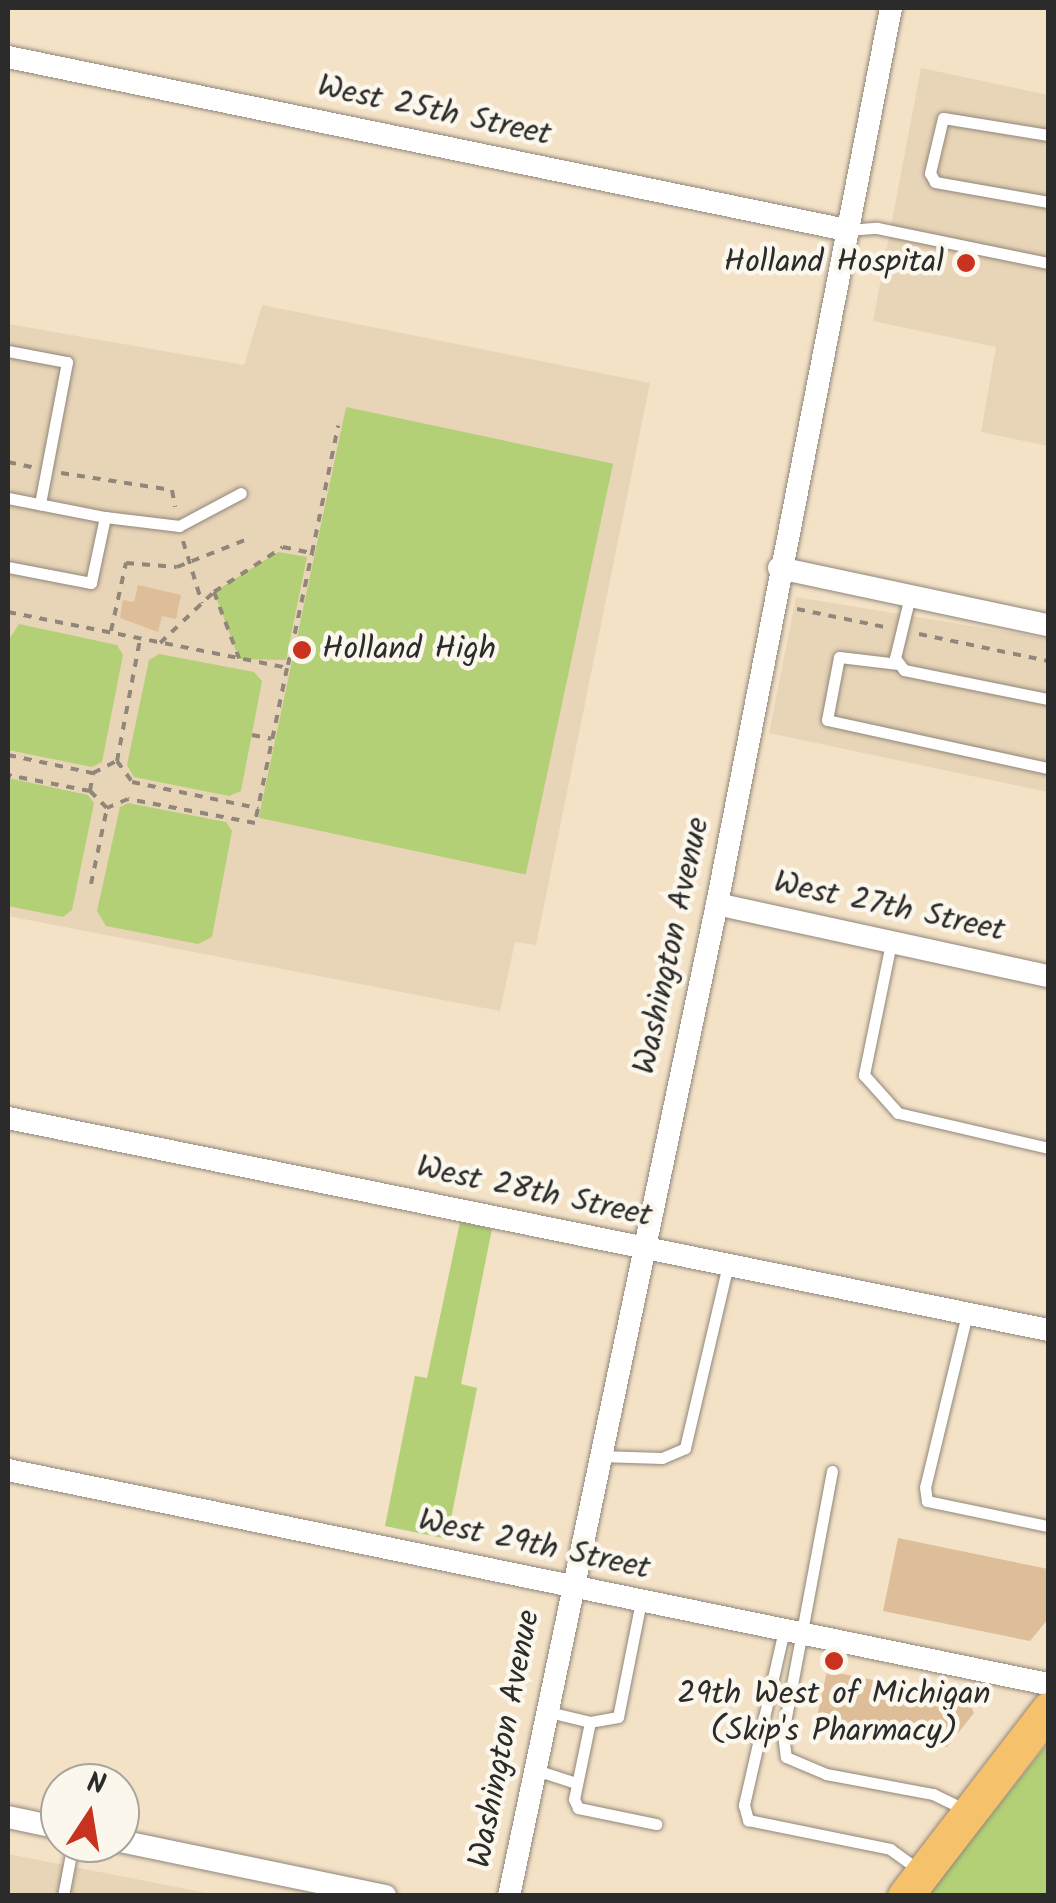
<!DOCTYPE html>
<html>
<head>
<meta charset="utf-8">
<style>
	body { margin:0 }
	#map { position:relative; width:1056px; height:1903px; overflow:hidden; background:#f4e2c7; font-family:Kalam,sans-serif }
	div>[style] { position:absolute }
	.built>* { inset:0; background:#e8d4b7 }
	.green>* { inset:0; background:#b3d076; transform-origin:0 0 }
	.building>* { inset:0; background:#ddbe98 }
	.path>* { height:4px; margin-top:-2px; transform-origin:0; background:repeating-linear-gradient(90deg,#908679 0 8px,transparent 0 16px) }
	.roads { filter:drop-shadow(0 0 2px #908679) drop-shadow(0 0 2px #908679) }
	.service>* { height:11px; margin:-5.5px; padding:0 5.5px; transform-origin:5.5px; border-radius:5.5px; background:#fff }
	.minor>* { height:22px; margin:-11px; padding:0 11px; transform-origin:11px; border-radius:11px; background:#fff }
	.primary>* { height:35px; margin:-17.5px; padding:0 17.5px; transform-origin:17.5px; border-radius:17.5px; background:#f5c16b }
	.dots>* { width:28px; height:28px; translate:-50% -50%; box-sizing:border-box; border:5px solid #fbf7ec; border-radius:50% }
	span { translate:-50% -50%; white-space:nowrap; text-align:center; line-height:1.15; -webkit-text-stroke:9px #fbf7ec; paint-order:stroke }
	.street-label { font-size:32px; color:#2b2b2b }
	.poi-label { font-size:32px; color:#2b2b2b }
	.right { translate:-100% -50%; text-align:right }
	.left { translate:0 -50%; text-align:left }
	.frame { position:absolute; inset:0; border:10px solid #2b2b2b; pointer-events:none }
	.north { position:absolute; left:40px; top:1763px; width:100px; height:100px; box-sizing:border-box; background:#fbf7ec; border:2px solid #a8a59f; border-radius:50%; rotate:12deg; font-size:28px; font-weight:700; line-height:40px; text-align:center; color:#2b2b2b }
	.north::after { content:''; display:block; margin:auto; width:35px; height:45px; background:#c8321e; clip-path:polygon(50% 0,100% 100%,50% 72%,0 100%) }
</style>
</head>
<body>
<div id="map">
	<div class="built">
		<i style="clip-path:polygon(921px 68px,1048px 95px,1048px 446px,981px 432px,996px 347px,873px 321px)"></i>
		<i style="clip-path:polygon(262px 305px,650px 383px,536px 945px,515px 942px,500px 1011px,8px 916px,8px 324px,244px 365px)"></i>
		<i style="clip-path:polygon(796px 597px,1044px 638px,1048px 621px,1048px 792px,769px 733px)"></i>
		<i style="clip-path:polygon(8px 1854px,217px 1895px,8px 1895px)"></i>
	</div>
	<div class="green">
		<i style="left:346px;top:407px;width:273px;height:420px;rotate:12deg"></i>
		<i style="clip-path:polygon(278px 552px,307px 557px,286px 660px,239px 659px,214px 592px)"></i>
		<i style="clip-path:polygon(19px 624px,117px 645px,123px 655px,102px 762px,92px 767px,8px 750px,8px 641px)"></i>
		<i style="clip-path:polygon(159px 654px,254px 672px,262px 681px,241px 791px,229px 796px,134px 777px,127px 765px,149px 660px)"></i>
		<i style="clip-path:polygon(8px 778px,88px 795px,94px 803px,72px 910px,63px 917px,8px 906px)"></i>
		<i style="clip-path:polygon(128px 803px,226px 822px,232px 831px,212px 937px,198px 944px,106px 926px,97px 911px,120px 807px)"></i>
		<i style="clip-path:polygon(460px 1222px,492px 1229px,461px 1384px,477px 1388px,447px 1539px,385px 1526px,415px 1376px,427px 1378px)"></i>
		<i style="clip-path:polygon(1048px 1743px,1048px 1895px,927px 1895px)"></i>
	</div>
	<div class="building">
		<i style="clip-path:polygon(138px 585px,181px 595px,176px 619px,162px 616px,158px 632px,120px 618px,123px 600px,134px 602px)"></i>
		<i style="clip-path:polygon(898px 1538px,1048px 1569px,1048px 1619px,1030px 1641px,883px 1611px)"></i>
		<i style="clip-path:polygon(827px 1671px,967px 1698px,974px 1713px,947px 1747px,816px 1721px)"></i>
	</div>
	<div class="path">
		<i style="left:8px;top:462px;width:25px;rotate:12deg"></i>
		<i style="left:61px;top:473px;width:112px;rotate:8.7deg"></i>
		<i style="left:172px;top:490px;width:17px;rotate:80deg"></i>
		<i style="left:183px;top:541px;width:65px;rotate:73deg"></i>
		<i style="left:214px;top:592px;width:82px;rotate:-33.1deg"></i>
		<i style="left:283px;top:547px;width:30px;rotate:12deg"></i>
		<i style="left:312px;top:553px;width:130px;rotate:-78.4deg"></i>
		<i style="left:797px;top:609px;width:90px;rotate:11.6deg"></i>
		<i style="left:8px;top:612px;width:285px;rotate:11.3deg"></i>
		<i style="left:287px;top:668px;width:158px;rotate:101.7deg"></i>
		<i style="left:255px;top:823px;width:129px;rotate:-169.3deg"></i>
		<i style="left:128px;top:799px;width:23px;rotate:157deg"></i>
		<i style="left:107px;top:808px;width:24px;rotate:-135deg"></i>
		<i style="left:90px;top:791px;width:84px;rotate:-169deg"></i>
		<i style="left:111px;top:631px;width:70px;rotate:-77.6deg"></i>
		<i style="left:126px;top:563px;width:51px;rotate:4.5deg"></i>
		<i style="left:177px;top:567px;width:79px;rotate:-21.7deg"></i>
		<i style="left:919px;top:634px;width:132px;rotate:11.8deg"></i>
		<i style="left:160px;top:643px;width:74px;rotate:-43.4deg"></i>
		<i style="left:214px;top:592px;width:71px;rotate:69.3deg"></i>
		<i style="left:288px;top:665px;width:115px;rotate:-77.9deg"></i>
		<i style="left:252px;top:735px;width:20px;rotate:11deg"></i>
		<i style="left:8px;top:755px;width:87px;rotate:12deg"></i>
		<i style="left:93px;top:773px;width:27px;rotate:-27deg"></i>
		<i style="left:117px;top:761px;width:26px;rotate:54deg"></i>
		<i style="left:132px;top:782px;width:129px;rotate:11.7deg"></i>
		<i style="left:117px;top:761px;width:124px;rotate:-79.3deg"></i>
		<i style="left:90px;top:791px;width:18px;rotate:-81deg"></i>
		<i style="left:91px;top:884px;width:78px;rotate:-78.1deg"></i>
	</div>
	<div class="roads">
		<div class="service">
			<i style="left:1048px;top:135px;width:106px;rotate:-170.8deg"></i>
			<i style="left:943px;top:118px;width:57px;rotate:103.3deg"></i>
			<i style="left:930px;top:173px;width:10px;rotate:61deg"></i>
			<i style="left:935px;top:182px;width:115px;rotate:10deg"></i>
			<i style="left:846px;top:230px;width:31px;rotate:-4deg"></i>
			<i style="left:877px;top:228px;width:175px;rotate:11.6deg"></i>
			<i style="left:8px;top:351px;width:60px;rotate:10.6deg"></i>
			<i style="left:67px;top:362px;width:145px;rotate:100.8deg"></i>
			<i style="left:8px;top:498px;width:99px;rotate:11.1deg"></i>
			<i style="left:105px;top:517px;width:67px;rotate:102deg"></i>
			<i style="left:91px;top:583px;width:85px;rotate:-169.1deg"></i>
			<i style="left:105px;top:517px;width:75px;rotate:6.9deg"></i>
			<i style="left:179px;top:526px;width:70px;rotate:-28deg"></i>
			<i style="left:910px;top:596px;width:64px;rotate:103.6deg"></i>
			<i style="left:895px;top:658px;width:15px;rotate:53deg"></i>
			<i style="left:904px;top:670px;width:147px;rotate:11.4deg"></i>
			<i style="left:898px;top:664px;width:59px;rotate:-173.2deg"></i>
			<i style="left:839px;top:657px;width:64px;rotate:100.8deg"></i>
			<i style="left:827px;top:720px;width:226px;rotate:12.3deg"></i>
			<i style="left:891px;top:943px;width:135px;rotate:101.6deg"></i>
			<i style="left:864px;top:1075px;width:51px;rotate:48.2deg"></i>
			<i style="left:898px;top:1113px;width:154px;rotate:13.1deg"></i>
			<i style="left:967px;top:1314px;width:178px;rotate:103.6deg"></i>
			<i style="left:925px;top:1487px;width:14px;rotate:82deg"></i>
			<i style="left:927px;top:1501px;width:124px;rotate:11.7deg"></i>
			<i style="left:599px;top:1456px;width:63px;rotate:1.8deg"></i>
			<i style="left:662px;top:1458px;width:25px;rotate:-23deg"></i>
			<i style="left:685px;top:1448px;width:188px;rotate:-76.8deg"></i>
			<i style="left:832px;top:1471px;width:268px;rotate:100.6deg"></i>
			<i style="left:783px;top:1734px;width:23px;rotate:83deg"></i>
			<i style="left:786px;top:1757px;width:43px;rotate:23deg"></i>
			<i style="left:826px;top:1774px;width:109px;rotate:10.6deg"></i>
			<i style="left:933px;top:1794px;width:37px;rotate:26deg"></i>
			<i style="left:641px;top:1601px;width:118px;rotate:101.2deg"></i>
			<i style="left:618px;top:1717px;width:28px;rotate:170deg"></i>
			<i style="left:590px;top:1722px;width:79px;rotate:101.7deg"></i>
			<i style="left:574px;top:1799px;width:10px;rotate:66deg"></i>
			<i style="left:578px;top:1808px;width:80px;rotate:11.6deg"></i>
			<i style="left:784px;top:1630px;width:180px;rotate:102.9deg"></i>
			<i style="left:744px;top:1805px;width:16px;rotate:75deg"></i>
			<i style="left:748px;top:1820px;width:145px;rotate:11.5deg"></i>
			<i style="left:890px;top:1849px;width:36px;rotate:36deg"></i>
			<i style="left:545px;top:1711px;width:46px;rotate:13.7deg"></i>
			<i style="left:533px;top:1769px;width:45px;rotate:18deg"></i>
			<i style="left:63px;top:1896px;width:54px;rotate:-79.3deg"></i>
		</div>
		<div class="minor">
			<i style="left:8px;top:57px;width:856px;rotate:11.66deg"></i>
			<i style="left:779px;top:568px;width:275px;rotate:12deg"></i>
			<i style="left:717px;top:904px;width:339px;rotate:12.3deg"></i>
			<i style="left:8px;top:1118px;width:1061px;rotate:11.52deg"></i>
			<i style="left:8px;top:1470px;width:1062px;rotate:11.63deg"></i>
			<i style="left:8px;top:1817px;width:53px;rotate:11.9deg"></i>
			<i style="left:120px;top:1841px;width:271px;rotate:11.7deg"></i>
			<i style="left:509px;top:1896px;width:1014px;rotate:-78.16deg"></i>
			<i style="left:717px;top:904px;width:913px;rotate:-79.01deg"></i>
		</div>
		<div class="primary">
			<i style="left:905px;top:1896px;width:235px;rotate:-52.4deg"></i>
		</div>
	</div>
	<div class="dots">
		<i style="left:966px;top:263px;background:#c8321e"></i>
		<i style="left:302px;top:650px;background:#c8321e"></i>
		<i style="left:834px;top:1661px;background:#c8321e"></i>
	</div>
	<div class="street-label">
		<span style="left:434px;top:112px;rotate:12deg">West 25th Street</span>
		<span style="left:889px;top:908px;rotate:12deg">West 27th Street</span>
		<span style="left:673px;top:946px;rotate:-78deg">Washington Avenue</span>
		<span style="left:534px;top:1193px;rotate:12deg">West 28th Street</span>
		<span style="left:534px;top:1546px;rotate:12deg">West 29th Street</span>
		<span style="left:506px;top:1739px;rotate:-79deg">Washington Avenue</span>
	</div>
	<div class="poi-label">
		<span class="right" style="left:944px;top:263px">Holland Hospital</span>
		<span class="left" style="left:322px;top:650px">Holland High</span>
		<span style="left:834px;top:1714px">29th West of Michigan<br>(Skip's Pharmacy)</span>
	</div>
	<div class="frame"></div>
	<div class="north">N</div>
</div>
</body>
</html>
